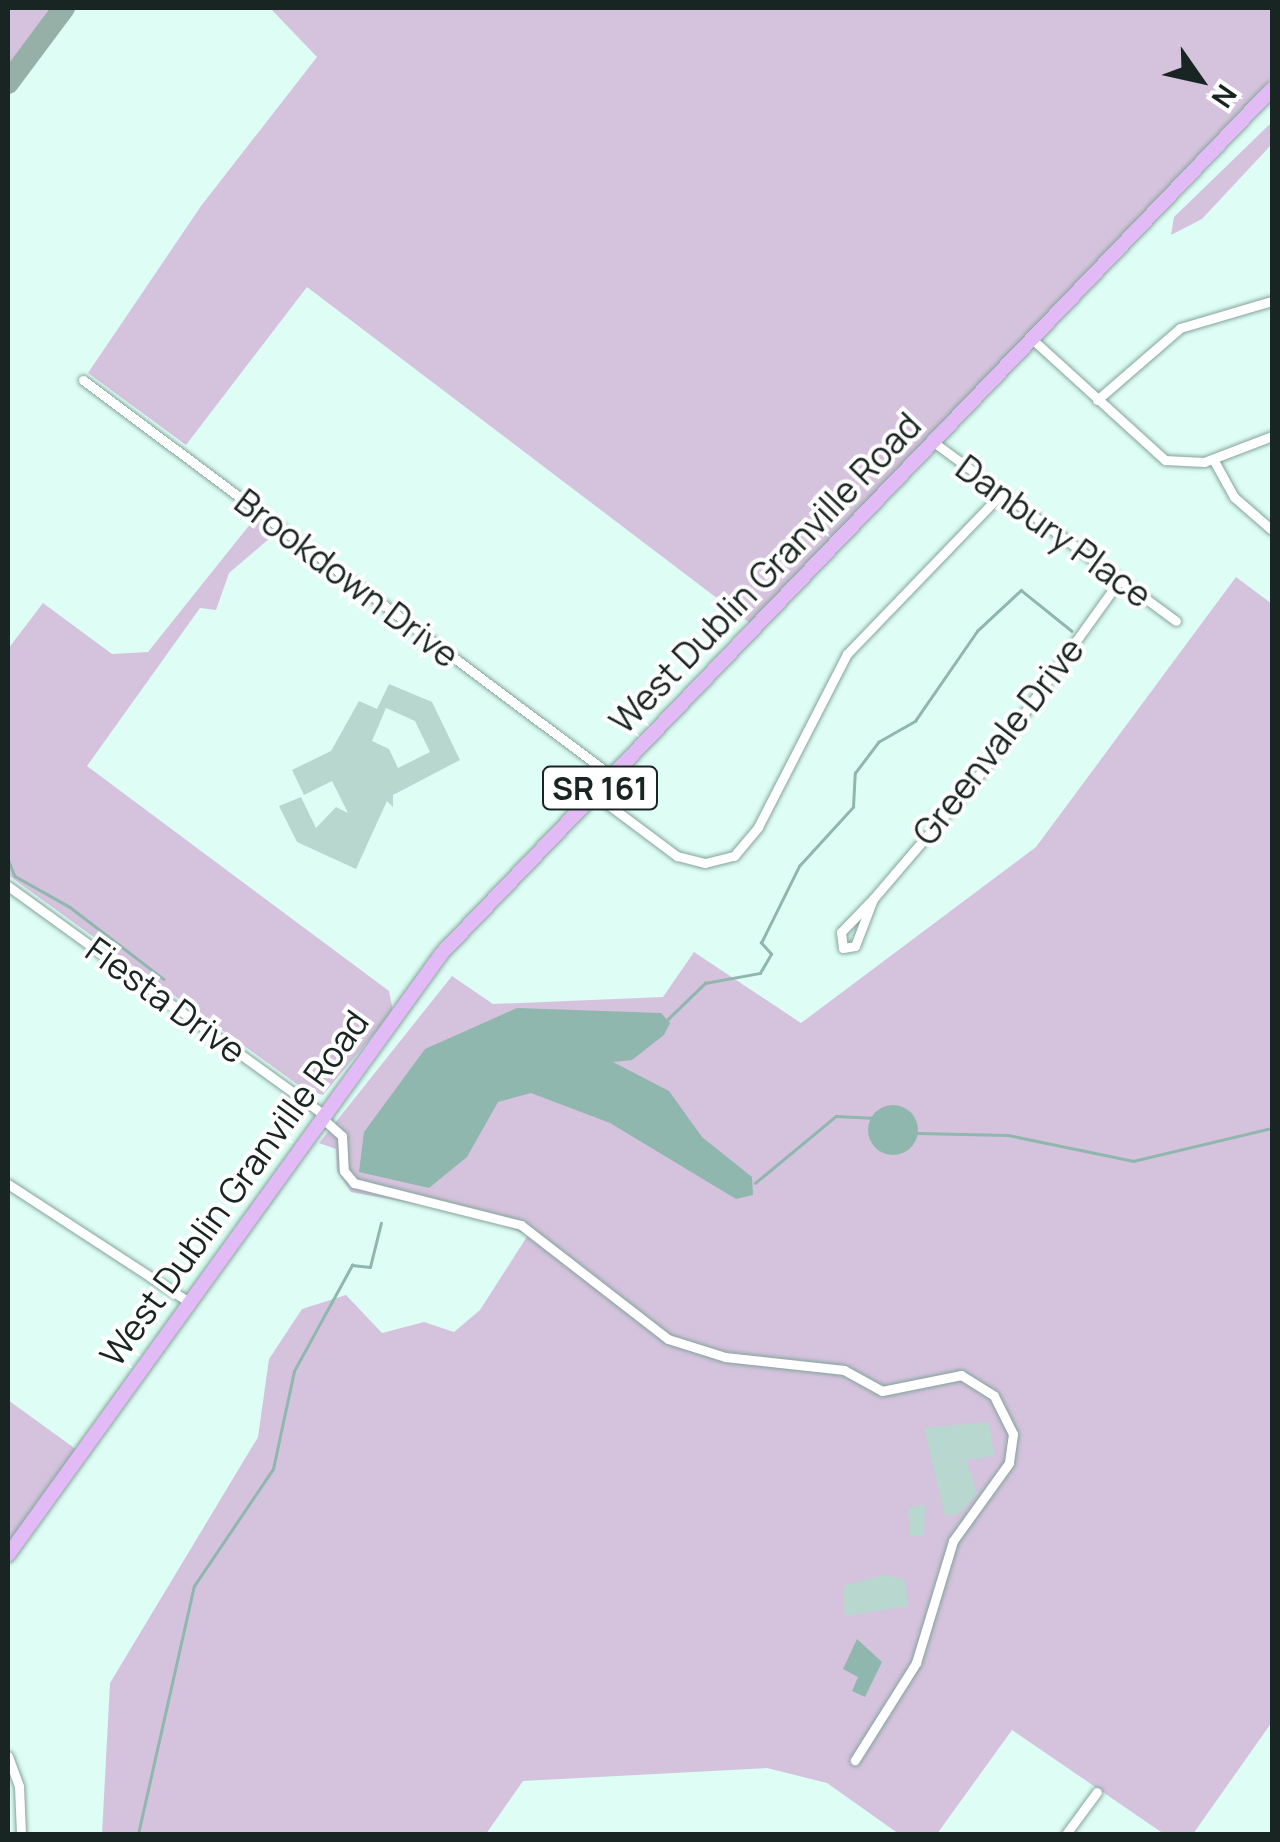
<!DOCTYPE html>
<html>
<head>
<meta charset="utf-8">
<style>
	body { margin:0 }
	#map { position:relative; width:1280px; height:1842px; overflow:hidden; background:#defef5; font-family:Manrope,sans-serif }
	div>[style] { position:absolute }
	.green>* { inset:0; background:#d5c3de }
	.water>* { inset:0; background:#8fb7ad }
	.round { border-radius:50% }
	.stream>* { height:2.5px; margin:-1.25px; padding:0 1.25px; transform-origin:1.25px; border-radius:1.25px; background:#8fb7ad }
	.taxiway>* { height:22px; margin:-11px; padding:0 11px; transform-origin:11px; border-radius:11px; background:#96b0a8 }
	.building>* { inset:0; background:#b8d7cf }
	.roads { filter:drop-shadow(0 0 2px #85a39b) drop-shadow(0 0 2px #85a39b) }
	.minor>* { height:9px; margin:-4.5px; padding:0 4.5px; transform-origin:4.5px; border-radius:4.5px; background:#fff }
	.primary>* { height:14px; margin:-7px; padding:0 7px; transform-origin:7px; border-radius:7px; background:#e2bbf6 }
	span { translate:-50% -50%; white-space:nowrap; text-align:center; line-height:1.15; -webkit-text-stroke:8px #fff; paint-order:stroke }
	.shield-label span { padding:2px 8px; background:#fff; border:2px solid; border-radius:8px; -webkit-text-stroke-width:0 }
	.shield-label { font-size:32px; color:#192522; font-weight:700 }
	.street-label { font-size:35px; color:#192522 }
	.frame { position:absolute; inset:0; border:10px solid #192522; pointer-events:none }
	.north { position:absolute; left:1150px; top:30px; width:100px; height:100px; -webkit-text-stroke:8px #fff; paint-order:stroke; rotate:124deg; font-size:28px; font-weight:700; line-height:40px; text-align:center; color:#192522 }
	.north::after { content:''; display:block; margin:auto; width:35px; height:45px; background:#192522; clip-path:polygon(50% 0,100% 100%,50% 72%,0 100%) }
</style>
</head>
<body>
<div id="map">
	<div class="green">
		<i style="clip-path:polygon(8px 8px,65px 8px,8px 82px)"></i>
		<i style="clip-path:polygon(270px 8px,1272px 8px,1272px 78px,751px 624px,307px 287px,186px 445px,88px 373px,201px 206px,317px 57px)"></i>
		<i style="clip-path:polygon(1272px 122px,1272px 144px,1202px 219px,1171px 235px,1174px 217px)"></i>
		<i style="clip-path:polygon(262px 522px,269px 539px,229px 573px,216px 610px,200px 608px,87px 766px,389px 991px,393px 1011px,323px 1095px,305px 1090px,8px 875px,8px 649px,43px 603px,112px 654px,148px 652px,251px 523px)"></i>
		<i style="clip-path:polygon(1236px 577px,1272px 604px,1272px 1722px,1193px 1834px,1164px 1834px,1012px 1730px,937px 1834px,899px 1834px,827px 1783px,767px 1768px,523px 1781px,486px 1834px,102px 1834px,110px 1683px,258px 1437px,269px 1359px,302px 1309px,346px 1295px,382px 1333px,424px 1322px,454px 1332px,480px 1310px,528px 1235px,476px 1215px,351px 1192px,337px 1171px,336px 1149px,319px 1143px,452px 976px,493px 1004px,663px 997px,694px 952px,801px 1023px,1036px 847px)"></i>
		<i style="clip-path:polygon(8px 1400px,77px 1450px,8px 1546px)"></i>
	</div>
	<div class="water">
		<i style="clip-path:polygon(517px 1008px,661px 1013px,670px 1023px,664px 1035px,632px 1060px,613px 1062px,669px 1091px,702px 1137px,752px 1177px,753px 1195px,736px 1199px,610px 1123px,531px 1093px,498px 1102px,467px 1157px,429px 1188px,359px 1172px,364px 1132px,425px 1049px)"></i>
		<i class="round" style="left:868px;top:1105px;width:50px;height:50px"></i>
		<i style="clip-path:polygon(857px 1639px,882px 1662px,865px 1697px,852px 1691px,858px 1677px,843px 1669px)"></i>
	</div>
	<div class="stream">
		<i style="left:8px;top:859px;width:18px;rotate:68deg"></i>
		<i style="left:15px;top:876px;width:63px;rotate:29.4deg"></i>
		<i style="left:70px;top:907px;width:118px;rotate:37.5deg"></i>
		<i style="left:668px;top:1019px;width:52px;rotate:-44.2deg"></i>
		<i style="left:705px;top:983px;width:56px;rotate:-10.3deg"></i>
		<i style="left:760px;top:973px;width:22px;rotate:-60deg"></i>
		<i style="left:771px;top:954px;width:15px;rotate:-132deg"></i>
		<i style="left:761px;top:943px;width:86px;rotate:-63.7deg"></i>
		<i style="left:799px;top:866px;width:80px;rotate:-47.5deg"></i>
		<i style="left:853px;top:807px;width:34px;rotate:-87deg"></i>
		<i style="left:855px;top:773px;width:39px;rotate:-53deg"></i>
		<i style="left:878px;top:742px;width:43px;rotate:-29.6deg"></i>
		<i style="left:915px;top:721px;width:109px;rotate:-55.4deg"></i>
		<i style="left:977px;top:631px;width:60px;rotate:-43deg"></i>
		<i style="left:1021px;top:590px;width:65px;rotate:38.8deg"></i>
		<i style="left:917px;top:1133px;width:91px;rotate:1.3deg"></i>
		<i style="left:1008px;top:1135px;width:128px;rotate:11.7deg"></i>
		<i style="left:1133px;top:1161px;width:143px;rotate:-13.4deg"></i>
		<i style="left:755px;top:1183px;width:105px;rotate:-39.6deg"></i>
		<i style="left:836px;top:1116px;width:35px;rotate:3deg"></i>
		<i style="left:138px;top:1834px;width:254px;rotate:-77.3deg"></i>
		<i style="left:194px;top:1586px;width:141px;rotate:-56deg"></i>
		<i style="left:273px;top:1469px;width:100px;rotate:-77.9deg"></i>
		<i style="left:294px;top:1371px;width:121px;rotate:-61.3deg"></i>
		<i style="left:352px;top:1265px;width:18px;rotate:6deg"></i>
		<i style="left:370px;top:1267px;width:45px;rotate:-76deg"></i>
	</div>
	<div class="taxiway">
		<i style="left:8px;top:83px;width:94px;rotate:-53.3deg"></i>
	</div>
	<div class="building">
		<i style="clip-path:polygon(evenodd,389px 684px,432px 702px,460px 760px,393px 795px,393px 807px,387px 801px,356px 869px,297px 842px,279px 806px,301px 797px,316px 828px,336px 807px,348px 813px,332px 781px,304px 795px,292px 770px,331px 751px,359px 701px,377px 709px,389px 684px,386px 708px,415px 721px,430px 752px,398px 768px,389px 749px,372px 741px,386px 708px)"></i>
		<i style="clip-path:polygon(989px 1422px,994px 1456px,966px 1460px,977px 1494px,959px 1514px,945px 1516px,924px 1428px)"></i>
		<i style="clip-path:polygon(925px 1505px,924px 1535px,910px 1537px,908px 1508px)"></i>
		<i style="clip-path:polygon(884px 1575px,905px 1580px,908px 1606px,845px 1616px,843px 1586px)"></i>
	</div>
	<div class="roads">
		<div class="minor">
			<i style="left:1032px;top:339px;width:180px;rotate:42.3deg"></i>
			<i style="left:1165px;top:460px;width:39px;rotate:3deg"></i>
			<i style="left:1204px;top:462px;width:73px;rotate:-20.9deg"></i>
			<i style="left:83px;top:380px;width:661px;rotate:36.82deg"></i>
			<i style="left:1097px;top:400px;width:110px;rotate:-40.9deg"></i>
			<i style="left:1180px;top:328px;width:96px;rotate:-16.4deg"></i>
			<i style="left:932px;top:441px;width:303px;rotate:36.4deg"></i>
			<i style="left:1213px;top:459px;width:43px;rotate:61.1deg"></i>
			<i style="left:1234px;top:497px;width:50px;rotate:41deg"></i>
			<i style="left:594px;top:794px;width:104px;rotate:36.8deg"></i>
			<i style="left:677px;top:856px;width:29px;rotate:14deg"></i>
			<i style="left:705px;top:863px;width:30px;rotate:-14deg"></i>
			<i style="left:734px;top:856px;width:38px;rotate:-50deg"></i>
			<i style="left:758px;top:827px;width:195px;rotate:-62.8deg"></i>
			<i style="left:847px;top:654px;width:223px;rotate:-46.1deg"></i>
			<i style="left:8px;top:886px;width:390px;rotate:35.9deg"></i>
			<i style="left:873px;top:899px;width:46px;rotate:134.1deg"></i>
			<i style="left:841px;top:932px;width:16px;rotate:83deg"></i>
			<i style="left:843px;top:948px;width:12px;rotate:-9deg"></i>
			<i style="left:855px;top:946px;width:50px;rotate:-69deg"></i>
			<i style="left:873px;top:899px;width:171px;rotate:-49.5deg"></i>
			<i style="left:984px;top:769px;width:233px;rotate:-54.3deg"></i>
			<i style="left:322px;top:1118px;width:27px;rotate:42deg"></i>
			<i style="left:342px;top:1136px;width:35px;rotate:87deg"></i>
			<i style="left:344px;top:1171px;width:16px;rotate:50deg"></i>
			<i style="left:354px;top:1183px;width:172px;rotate:14.1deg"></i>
			<i style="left:521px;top:1225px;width:186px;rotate:37.8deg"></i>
			<i style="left:668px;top:1339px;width:60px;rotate:17.5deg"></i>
			<i style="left:725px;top:1357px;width:120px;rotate:6.2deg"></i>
			<i style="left:844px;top:1370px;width:43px;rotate:28.9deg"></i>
			<i style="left:882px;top:1391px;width:81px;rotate:-11.4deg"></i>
			<i style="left:961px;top:1375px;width:39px;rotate:32deg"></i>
			<i style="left:994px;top:1396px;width:42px;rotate:63.4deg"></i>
			<i style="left:1013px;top:1434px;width:29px;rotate:98deg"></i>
			<i style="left:1009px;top:1463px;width:96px;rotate:125.7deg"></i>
			<i style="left:953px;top:1541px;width:127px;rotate:106.9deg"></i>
			<i style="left:916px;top:1663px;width:115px;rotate:122.2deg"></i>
			<i style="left:8px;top:1184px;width:216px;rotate:33.1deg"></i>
			<i style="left:8px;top:1756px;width:32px;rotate:70deg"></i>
			<i style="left:19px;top:1786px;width:48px;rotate:87.6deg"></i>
			<i style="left:1066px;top:1834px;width:52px;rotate:-53.6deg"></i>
		</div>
		<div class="primary">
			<i style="left:8px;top:1555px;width:742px;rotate:-54.21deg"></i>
			<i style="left:442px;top:953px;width:1198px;rotate:-46.15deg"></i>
		</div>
	</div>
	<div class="shield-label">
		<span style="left:600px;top:788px">SR 161</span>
	</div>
	<div class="street-label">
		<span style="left:1054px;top:531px;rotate:36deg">Danbury Place</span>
		<span style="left:765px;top:573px;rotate:-46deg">West Dublin Granville Road</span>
		<span style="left:347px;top:578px;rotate:37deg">Brookdown Drive</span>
		<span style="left:998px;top:741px;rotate:-52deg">Greenvale Drive</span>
		<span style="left:166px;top:1000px;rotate:36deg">Fiesta Drive</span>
		<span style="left:234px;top:1188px;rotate:-54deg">West Dublin Granville Road</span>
	</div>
	<div class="frame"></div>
	<div class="north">N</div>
</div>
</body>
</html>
